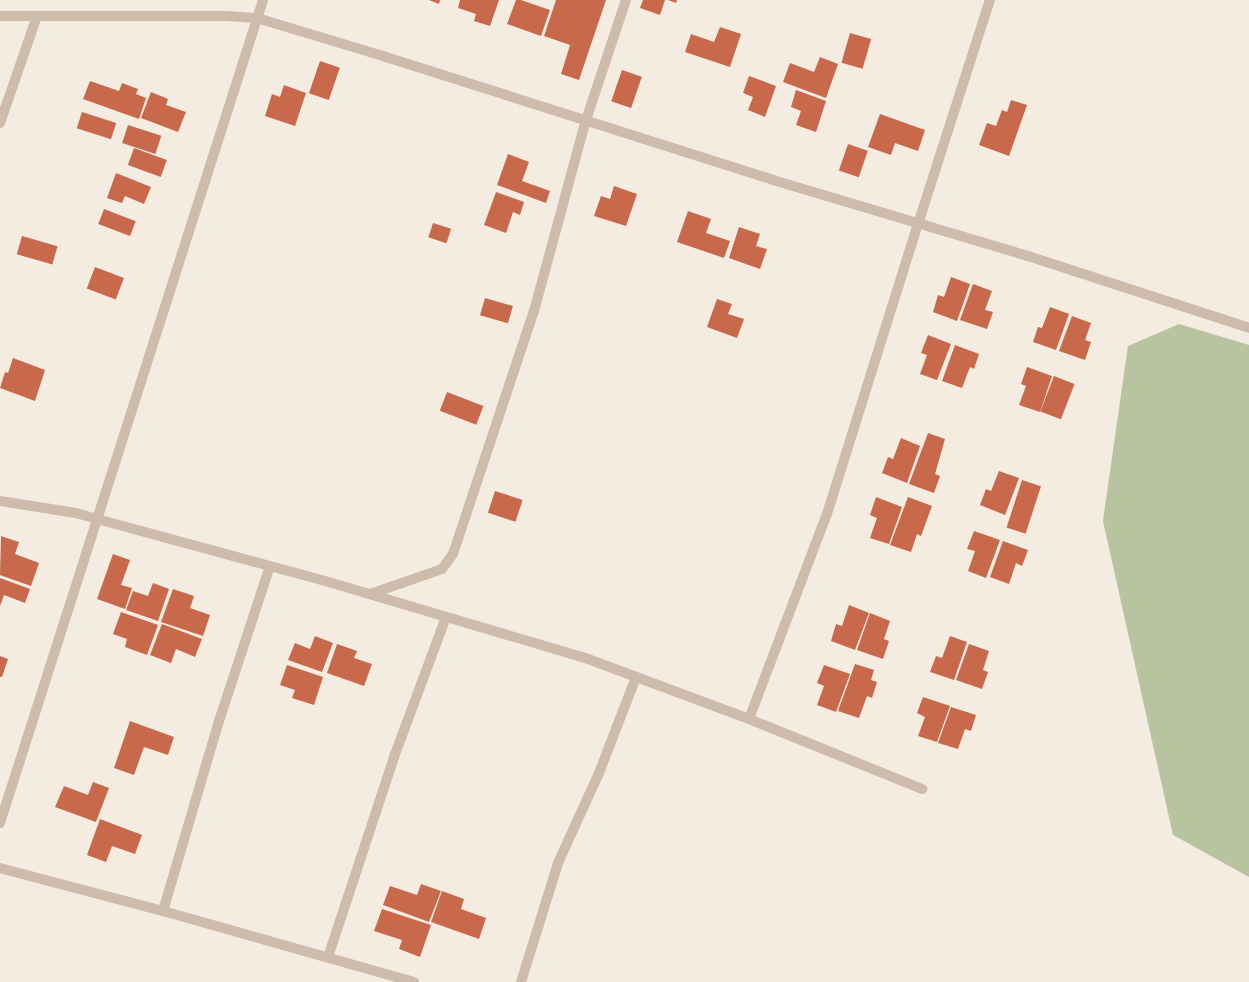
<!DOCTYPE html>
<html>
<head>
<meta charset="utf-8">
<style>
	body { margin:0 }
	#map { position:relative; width:1249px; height:982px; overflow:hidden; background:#f4ebe1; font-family:"Archivo Narrow",sans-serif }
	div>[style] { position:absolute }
	.green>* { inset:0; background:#b8c4a0 }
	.building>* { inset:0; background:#c8694b; transform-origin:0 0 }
	.minor>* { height:10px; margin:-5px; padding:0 5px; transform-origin:5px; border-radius:5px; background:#cdbbac }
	span { translate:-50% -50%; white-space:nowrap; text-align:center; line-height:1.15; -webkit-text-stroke:3.5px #fbf5ee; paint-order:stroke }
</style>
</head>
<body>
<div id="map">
	<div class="green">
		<i style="clip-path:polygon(1179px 324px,1249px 345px,1249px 877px,1173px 835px,1103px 521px,1128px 346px)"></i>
	</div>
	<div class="building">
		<i style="clip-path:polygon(429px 0,440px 0,439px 4px)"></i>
		<i style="clip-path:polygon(460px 0,499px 0,490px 26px,474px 21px,476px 14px,458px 8px)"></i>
		<i style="clip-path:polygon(516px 0,521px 0,550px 10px,541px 36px,507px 24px)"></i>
		<i style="clip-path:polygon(556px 0,606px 0,579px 80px,561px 74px,570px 45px,544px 36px)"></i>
		<i style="clip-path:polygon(643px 0,665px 0,660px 15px,640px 8px)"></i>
		<i style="clip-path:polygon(668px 0,677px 0,676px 3px)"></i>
		<i style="clip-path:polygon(720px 27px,741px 34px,730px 67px,685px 52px,691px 34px,714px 42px)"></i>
		<i style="left:850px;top:33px;width:22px;height:31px;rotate:16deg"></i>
		<i style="clip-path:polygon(820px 57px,838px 64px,826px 98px,783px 82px,790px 63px,814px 72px)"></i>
		<i style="left:320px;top:61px;width:21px;height:34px;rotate:19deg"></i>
		<i style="left:622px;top:70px;width:21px;height:33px;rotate:19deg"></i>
		<i style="clip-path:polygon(749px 76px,776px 86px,765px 117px,748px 110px,753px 97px,743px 93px)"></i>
		<i style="clip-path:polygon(90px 81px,119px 91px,122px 83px,138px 89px,136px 94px,146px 98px,139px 119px,83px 99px)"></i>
		<i style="clip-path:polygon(284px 85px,306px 93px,295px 126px,265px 116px,272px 94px,280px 97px)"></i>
		<i style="clip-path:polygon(796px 90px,826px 101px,816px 132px,796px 125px,801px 111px,791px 107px)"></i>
		<i style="clip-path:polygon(151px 92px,168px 99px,166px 105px,186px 112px,178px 132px,141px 118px)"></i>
		<i style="clip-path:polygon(1011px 100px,1027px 105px,1009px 156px,979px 145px,987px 123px,996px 126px,1002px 110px,1007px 112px)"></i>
		<i style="left:82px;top:112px;width:36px;height:17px;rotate:18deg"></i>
		<i style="clip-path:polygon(880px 114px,925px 130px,918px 151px,895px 143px,891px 155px,868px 147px)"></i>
		<i style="left:128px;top:125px;width:35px;height:19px;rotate:18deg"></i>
		<i style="left:848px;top:144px;width:21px;height:28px;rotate:19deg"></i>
		<i style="left:134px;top:148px;width:35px;height:18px;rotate:20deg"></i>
		<i style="clip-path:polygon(508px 154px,529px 162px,522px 181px,550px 191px,546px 203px,497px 185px)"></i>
		<i style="clip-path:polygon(116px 173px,151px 187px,144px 204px,125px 196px,122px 203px,107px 198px)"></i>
		<i style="clip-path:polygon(614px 186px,637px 194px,626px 226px,594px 216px,601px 196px,610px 199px)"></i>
		<i style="clip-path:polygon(496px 192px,524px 202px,520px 215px,513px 212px,506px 233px,484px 225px)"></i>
		<i style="left:104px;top:209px;width:34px;height:16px;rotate:21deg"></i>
		<i style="clip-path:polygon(688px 211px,711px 219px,706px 233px,730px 241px,724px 258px,677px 242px)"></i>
		<i style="left:433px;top:223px;width:19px;height:15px;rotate:18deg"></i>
		<i style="clip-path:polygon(739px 227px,760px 234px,756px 246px,767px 249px,760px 269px,729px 258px)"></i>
		<i style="left:22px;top:236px;width:37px;height:19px;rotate:16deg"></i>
		<i style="left:95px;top:267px;width:31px;height:23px;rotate:21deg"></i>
		<i style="clip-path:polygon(951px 277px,970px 284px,957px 321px,933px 312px,938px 295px,944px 297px)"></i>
		<i style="clip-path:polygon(973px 284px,992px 291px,985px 310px,993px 312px,987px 329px,960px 320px)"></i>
		<i style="left:485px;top:298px;width:29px;height:18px;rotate:16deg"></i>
		<i style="clip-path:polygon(717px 299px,732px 304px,728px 314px,744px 319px,737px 338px,707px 327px)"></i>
		<i style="clip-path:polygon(1050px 307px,1069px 314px,1056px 350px,1033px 342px,1038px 327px,1042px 328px)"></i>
		<i style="clip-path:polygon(1072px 316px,1091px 323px,1085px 340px,1091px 342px,1085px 360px,1059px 351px)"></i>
		<i style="clip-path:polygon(928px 335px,951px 344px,937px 380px,920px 374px,927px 355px,921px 353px)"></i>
		<i style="clip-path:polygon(955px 345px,979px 354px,974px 369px,970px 367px,962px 388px,942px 381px)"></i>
		<i style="clip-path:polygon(13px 358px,45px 370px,35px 401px,0 388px,5px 372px,8px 373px)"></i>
		<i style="clip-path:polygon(1027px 367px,1052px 376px,1040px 412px,1019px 405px,1026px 386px,1021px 384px)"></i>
		<i style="left:1054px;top:376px;width:22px;height:38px;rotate:21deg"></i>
		<i style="left:447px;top:392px;width:39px;height:20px;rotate:21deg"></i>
		<i style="clip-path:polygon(928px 433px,945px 439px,935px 474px,940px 476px,934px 493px,909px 484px)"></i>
		<i style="clip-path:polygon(901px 438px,920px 446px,907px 483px,882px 473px,888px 457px,893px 459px)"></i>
		<i style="clip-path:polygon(999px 471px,1019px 478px,1005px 515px,980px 505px,986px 489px,991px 491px)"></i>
		<i style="left:1022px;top:480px;width:20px;height:50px;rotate:18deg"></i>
		<i style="left:495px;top:491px;width:29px;height:23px;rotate:18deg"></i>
		<i style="clip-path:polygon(876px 497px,902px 507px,889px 544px,870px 538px,877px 518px,870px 515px)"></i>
		<i style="clip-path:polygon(908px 497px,932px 506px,921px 536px,917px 534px,911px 552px,890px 545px)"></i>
		<i style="clip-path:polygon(974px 531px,1000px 540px,986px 578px,968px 571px,975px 551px,967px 549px)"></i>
		<i style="clip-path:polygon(1px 536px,19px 542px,15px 554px,39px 563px,31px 586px,0 575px)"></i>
		<i style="clip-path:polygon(1003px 541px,1028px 550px,1022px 566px,1016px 563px,1009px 584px,990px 577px)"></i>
		<i style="clip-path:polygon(113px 554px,130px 560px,121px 585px,132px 588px,125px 609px,97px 599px)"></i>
		<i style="clip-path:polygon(0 578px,30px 589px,25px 603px,4px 595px,0 606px)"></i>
		<i style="clip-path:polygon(153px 583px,169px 589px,158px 621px,126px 610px,133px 591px,148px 596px)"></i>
		<i style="clip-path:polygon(173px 589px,194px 596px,190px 608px,210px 615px,203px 636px,161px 622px)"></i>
		<i style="clip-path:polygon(849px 605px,869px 613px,855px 650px,831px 641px,836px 624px,842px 626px)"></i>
		<i style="clip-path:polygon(121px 612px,158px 625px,147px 655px,125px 647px,127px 639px,113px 634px)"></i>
		<i style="clip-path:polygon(870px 613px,890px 621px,884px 639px,889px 641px,883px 659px,857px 650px)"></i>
		<i style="clip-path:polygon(162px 624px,202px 639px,195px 657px,176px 649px,171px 663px,150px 655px)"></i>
		<i style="clip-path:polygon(315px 636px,333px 643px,322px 672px,288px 660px,295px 643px,310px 649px)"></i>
		<i style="clip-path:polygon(950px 636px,967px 642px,954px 680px,930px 672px,936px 656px,942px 658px)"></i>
		<i style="clip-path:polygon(337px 644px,357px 651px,354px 658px,372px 664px,364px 686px,327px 673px)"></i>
		<i style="clip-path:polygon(969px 644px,989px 651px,983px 670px,988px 672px,982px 689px,956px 680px)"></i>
		<i style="clip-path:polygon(0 656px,8px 659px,2px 677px,0 677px)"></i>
		<i style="clip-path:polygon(855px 664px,874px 670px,871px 680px,877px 682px,872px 698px,867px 696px,859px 718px,838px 711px)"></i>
		<i style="clip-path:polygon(287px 665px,323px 677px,314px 705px,292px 698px,295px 690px,280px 685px)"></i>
		<i style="clip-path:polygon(824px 665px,850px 674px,836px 712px,817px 705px,824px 686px,817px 683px)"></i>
		<i style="clip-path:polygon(923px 697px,950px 706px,937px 742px,918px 736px,925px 717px,917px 713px)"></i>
		<i style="clip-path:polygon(951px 707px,976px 715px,971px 731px,965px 729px,958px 749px,938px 743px)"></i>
		<i style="clip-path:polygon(130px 721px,174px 737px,168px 755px,144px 747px,134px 775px,114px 768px)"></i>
		<i style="clip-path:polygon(93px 782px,109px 788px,96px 822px,55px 807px,64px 786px,88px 795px)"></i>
		<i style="clip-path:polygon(100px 819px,142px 835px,135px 854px,112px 846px,106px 862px,87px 855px)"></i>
		<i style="clip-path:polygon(421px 884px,441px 891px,429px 922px,383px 905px,390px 886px,417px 895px)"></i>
		<i style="clip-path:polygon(442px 891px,464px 899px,461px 909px,486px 918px,479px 939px,431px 922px)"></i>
		<i style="clip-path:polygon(382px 909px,431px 925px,420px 957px,399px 949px,402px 940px,374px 931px)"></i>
	</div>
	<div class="minor">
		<i style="left:0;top:16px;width:226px"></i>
		<i style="left:226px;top:16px;width:31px;rotate:4deg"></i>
		<i style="left:257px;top:18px;width:135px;rotate:16.8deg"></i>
		<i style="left:386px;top:57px;width:406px;rotate:17.6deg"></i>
		<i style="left:773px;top:180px;width:266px;rotate:16.6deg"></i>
		<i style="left:1028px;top:256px;width:232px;rotate:18deg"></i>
		<i style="left:0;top:123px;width:113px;rotate:-70.9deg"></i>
		<i style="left:0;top:501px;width:77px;rotate:9deg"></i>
		<i style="left:76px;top:513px;width:22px;rotate:16deg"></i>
		<i style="left:97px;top:519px;width:244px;rotate:15.2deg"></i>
		<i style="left:332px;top:583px;width:267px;rotate:16.5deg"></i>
		<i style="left:588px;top:659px;width:172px;rotate:20.4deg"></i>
		<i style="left:749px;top:719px;width:187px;rotate:22deg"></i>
		<i style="left:370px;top:594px;width:76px;rotate:-19.1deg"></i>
		<i style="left:442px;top:569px;width:19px;rotate:-54deg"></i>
		<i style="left:453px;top:554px;width:256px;rotate:-71.6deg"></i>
		<i style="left:534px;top:311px;width:198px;rotate:-74.8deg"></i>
		<i style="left:586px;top:120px;width:126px;rotate:-71.6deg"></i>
		<i style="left:749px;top:719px;width:219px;rotate:-69.2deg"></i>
		<i style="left:827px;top:514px;width:304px;rotate:-72.6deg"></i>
		<i style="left:918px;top:224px;width:235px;rotate:-72.2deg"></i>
		<i style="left:0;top:823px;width:864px;rotate:-72.28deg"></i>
		<i style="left:0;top:868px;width:169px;rotate:14.8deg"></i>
		<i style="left:163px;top:911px;width:261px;rotate:15.8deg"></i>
		<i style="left:163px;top:911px;width:198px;rotate:-73.6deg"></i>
		<i style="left:219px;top:721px;width:163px;rotate:-71.8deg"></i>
		<i style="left:328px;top:957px;width:211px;rotate:-71.7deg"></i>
		<i style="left:394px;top:757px;width:149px;rotate:-69.6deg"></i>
		<i style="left:521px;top:982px;width:125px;rotate:-72.7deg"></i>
		<i style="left:558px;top:863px;width:99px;rotate:-65.5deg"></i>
		<i style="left:599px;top:773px;width:103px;rotate:-68.9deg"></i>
	</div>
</div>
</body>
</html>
